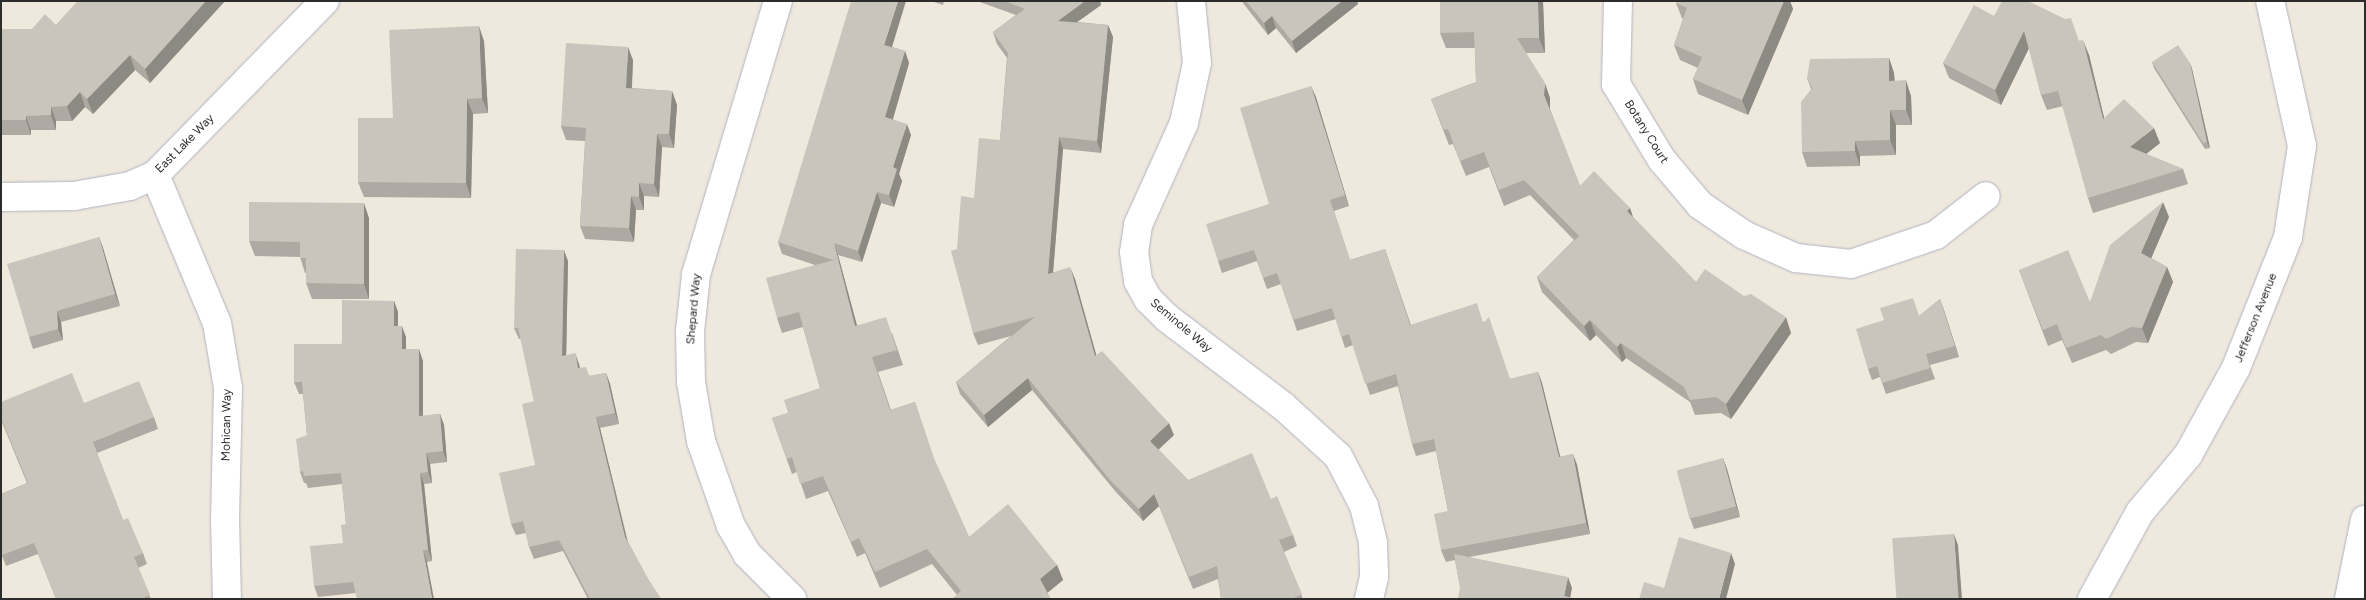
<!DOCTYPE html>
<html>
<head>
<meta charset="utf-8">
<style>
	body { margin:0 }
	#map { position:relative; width:2366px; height:600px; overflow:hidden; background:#efe8dd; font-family:Figtree,sans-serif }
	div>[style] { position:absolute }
	.roads { filter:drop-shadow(0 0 1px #b1b3c1) drop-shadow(0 0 1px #b1b3c1) }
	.minor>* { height:28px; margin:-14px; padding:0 14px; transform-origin:14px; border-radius:14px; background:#fff }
	.wall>* { inset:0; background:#aea9a2 }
	.shaded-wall>* { inset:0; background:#8d8a84 }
	.building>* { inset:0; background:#cac5bc; transform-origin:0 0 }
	span { translate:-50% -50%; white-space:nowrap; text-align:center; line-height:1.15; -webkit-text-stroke:4.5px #fff; paint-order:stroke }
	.street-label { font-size:12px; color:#2c2c2c }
	.frame { position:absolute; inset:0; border:2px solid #2c2c2c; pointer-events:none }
</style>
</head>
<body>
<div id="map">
	<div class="roads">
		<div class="minor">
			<i style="left:778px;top:1px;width:286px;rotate:106.7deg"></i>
			<i style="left:696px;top:275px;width:56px;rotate:96.1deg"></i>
			<i style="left:690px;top:331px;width:51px;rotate:88.9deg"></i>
			<i style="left:691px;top:382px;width:60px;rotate:80.4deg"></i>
			<i style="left:701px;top:441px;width:90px;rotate:70.6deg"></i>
			<i style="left:731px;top:526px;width:32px;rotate:60deg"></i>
			<i style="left:747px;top:554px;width:64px;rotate:45deg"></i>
			<i style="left:1191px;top:1px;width:62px;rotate:84.5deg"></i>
			<i style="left:1197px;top:63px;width:61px;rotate:102.2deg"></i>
			<i style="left:1184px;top:123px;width:112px;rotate:114.3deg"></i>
			<i style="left:1138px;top:225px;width:27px;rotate:98deg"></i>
			<i style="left:1134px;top:252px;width:29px;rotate:82deg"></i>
			<i style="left:1138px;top:281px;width:21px;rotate:61deg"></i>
			<i style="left:1148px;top:299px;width:27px;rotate:45deg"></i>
			<i style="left:1167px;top:318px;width:146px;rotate:37.2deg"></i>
			<i style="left:1283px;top:406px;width:74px;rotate:42.3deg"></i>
			<i style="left:1338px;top:456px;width:56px;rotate:62.5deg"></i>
			<i style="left:1364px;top:506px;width:38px;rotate:76deg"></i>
			<i style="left:1373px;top:543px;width:34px;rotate:88deg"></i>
			<i style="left:1374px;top:577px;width:23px;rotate:103deg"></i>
			<i style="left:1618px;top:1px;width:83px;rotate:91.4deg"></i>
			<i style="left:1616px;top:84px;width:89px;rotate:58.8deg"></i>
			<i style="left:1662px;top:160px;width:59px;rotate:49.8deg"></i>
			<i style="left:1700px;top:205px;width:53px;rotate:34.3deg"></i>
			<i style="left:1744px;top:235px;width:57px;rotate:23.9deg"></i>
			<i style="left:1796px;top:258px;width:55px;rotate:6.2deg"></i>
			<i style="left:1851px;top:264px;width:90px;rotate:-18.8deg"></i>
			<i style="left:1936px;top:235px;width:63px;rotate:-38deg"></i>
			<i style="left:155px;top:175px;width:160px;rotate:67.3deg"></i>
			<i style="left:217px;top:323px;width:66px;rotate:80.4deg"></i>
			<i style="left:228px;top:388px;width:131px;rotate:91.3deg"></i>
			<i style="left:225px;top:519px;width:80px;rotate:88.6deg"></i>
			<i style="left:1px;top:197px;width:73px;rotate:-0.8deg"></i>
			<i style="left:74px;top:196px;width:57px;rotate:-10.1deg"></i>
			<i style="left:130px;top:186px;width:27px;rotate:-24deg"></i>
			<i style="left:155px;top:175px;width:243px;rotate:-45.7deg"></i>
			<i style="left:2092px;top:599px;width:99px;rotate:-61.1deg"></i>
			<i style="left:2140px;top:512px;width:75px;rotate:-49.9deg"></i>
			<i style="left:2188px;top:455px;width:99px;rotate:-61.1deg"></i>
			<i style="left:2236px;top:368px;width:141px;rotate:-68.3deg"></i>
			<i style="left:2288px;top:237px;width:92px;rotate:-81.3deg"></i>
			<i style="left:2302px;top:146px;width:148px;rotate:-102.4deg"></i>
			<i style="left:2349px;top:599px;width:81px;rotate:-78.6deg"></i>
		</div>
	</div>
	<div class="wall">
		<i style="clip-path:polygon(78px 1px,225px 1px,150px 83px,135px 70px,93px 114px,85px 107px,72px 121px,56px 121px,56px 130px,31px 130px,31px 135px,1px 135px,1px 29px,32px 29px,56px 25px)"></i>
		<i style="clip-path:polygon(931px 1px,944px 1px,943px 5px)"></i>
		<i style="clip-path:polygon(977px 1px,1100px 1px,1101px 5px,1077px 22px,1108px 25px,1113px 37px,1101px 153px,1063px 149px,1053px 272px,1075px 279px,1096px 356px,1174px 435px,1158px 449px,1188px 480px,1271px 499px,1293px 535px,1297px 546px,1284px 552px,1303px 599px,1221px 599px,1218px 579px,1193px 589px,1159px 506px,1143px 521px,1115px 491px,1032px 390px,988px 427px,960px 394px,956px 382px,1011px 336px,978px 345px,973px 333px,957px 249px,974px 198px,1000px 140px,1007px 58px,997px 44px,993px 32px,1016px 15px)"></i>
		<i style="clip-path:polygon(1242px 1px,1357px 1px,1358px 4px,1296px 53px,1276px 28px,1268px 35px,1243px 3px)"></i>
		<i style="clip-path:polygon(1440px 1px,1543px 1px,1545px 53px,1526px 53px,1550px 98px,1550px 109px,1580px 186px,1630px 208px,1633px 217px,1696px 282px,1791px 333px,1731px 419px,1721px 413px,1695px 415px,1690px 402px,1626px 358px,1622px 362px,1596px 335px,1590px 341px,1542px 292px,1537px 277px,1574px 240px,1530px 195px,1504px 206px,1489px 167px,1466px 176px,1453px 144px,1449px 145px,1431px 99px,1476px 82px,1475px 48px,1446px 48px,1440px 33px)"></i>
		<i style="clip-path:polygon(1677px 1px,1790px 1px,1793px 9px,1748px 115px,1698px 94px,1693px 79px,1698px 68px,1680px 60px,1674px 45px,1683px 19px,1682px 18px,1676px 3px)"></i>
		<i style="clip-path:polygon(1994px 16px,2080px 41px,2089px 55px,2104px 118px,2160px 143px,2146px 154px,2183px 169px,2188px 184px,2093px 213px,2088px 198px,2063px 106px,2047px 110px,2041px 95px,2029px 48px,2001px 105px,1949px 78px,1943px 63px)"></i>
		<i style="clip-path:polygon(484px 41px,488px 113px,473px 114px,471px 198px,364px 197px,358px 182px,393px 118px)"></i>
		<i style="clip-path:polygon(892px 47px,905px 51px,909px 63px,893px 119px,911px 135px,899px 174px,902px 181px,894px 207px,881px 203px,862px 262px,838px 255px,857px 325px,892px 333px,903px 365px,878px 372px,891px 410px,915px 402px,934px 459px,969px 537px,1057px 565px,1063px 580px,1047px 593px,957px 595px,932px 564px,880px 588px,865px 553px,857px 557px,828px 491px,806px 499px,797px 472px,792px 474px,772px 418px,788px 413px,820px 388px,803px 327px,782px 333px,777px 318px,815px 265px,782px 254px,778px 242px)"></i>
		<i style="clip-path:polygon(1889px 58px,1894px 73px,1895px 81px,1911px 96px,1912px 125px,1896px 125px,1896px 155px,1860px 156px,1860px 166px,1807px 167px,1802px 152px,1811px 89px,1807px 78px)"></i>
		<i style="clip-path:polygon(633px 60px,632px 88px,672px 91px,677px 105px,674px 148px,662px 147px,659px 197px,644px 196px,644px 210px,636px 210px,634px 242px,585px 239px,580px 226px,585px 141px,566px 140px,561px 126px)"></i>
		<i style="clip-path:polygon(2152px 62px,2190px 63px,2192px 69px,2210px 148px,2205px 149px,2154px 68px)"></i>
		<i style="clip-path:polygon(1311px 86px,1349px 206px,1334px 211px,1350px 260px,1385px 249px,1411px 325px,1484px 322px,1510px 379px,1538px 372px,1542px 383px,1560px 457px,1573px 454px,1577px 465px,1590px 534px,1469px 557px,1572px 588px,1460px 587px,1455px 560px,1446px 562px,1441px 550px,1448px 511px,1436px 451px,1416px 456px,1412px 444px,1398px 386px,1370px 395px,1353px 345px,1345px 348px,1336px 319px,1297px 331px,1281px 284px,1267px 289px,1257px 261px,1222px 273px,1218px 261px,1269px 204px)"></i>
		<i style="clip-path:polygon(2169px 217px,2151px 258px,2167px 267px,2173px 282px,2148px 343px,2136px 342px,2111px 354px,2106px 350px,2072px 363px,2062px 340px,2048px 346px,2019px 270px,2090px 302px)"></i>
		<i style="clip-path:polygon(369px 218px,369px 299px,312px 299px,306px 283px,306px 273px,305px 273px,300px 257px,255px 256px,249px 241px)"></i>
		<i style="clip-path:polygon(99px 237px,103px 248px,120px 306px,61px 322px,63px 340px,33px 349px,29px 337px)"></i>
		<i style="clip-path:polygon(568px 261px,566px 355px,579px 364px,580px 368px,590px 376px,606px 373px,610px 384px,619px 424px,600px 428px,628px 542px,648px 579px,661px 599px,588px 599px,563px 551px,534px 559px,529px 547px,526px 533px,516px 535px,511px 524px,535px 465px,534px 401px,521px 339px,519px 339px,514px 328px)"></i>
		<i style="clip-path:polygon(1940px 299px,1959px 357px,1930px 365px,1935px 379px,1886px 394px,1880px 377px,1872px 380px,1868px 369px,1919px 316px)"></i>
		<i style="clip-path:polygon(394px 301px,398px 312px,398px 326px,406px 337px,406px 349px,423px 361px,423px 416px,440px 414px,444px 425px,447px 462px,430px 464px,432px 483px,424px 484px,432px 561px,427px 562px,356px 593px,318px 597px,314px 586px,343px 543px,346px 524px,342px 484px,308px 488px,306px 483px,304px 483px,300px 472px,307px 435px,303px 394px,299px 394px,294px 382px)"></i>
		<i style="clip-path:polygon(1px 402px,84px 403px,154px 417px,158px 429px,97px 453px,123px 520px,143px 553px,147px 564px,138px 568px,151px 599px,56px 599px,38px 554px,6px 566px,1px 553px,1px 494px,27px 483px,1px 420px)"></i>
		<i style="clip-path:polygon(1723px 458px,1727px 469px,1740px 517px,1694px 529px,1690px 518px)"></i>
	</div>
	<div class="shaded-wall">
		<i style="clip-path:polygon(206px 1px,225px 1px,150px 83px,145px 69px)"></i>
		<i style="clip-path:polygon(898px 1px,906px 1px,889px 57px,884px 45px)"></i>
		<i style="clip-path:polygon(1085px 1px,1100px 1px,1101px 5px,1062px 33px,1058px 21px)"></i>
		<i style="clip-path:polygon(1342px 1px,1357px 1px,1358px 4px,1296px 53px,1292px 41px)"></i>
		<i style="clip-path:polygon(1538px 1px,1543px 1px,1545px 53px,1539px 38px)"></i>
		<i style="clip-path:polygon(1784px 1px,1790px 1px,1793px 9px,1748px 115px,1742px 100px)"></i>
		<i style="clip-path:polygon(1272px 16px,1276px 28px,1268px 35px,1264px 23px)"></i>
		<i style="clip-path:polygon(1108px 25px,1113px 37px,1101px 153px,1097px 141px)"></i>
		<i style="clip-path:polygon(479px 26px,484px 41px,488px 113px,482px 98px)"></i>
		<i style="clip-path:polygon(2024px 31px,2030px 46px,2001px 105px,1995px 90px)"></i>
		<i style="clip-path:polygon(2083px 40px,2089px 55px,2108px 134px,2103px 119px)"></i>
		<i style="clip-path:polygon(628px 47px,633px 60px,631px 101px,626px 88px)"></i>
		<i style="clip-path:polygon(905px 51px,909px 63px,890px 129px,885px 117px)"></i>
		<i style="clip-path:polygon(130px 55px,135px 70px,93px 114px,87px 99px)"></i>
		<i style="clip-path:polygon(1889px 58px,1894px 73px,1895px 96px,1889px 81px)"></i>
		<i style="clip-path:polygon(2190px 63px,2192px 69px,2210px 148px,2207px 142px)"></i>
		<i style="clip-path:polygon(1906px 80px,1911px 96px,1912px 125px,1906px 110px)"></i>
		<i style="clip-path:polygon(1545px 83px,1550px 98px,1550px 110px,1544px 95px)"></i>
		<i style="clip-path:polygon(1311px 86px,1316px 97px,1349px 206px,1345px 195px)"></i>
		<i style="clip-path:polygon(672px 91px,677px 105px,674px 148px,669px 134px)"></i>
		<i style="clip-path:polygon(80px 92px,85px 107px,72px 121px,67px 106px)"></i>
		<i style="clip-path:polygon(467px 99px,473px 114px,471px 198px,466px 183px)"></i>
		<i style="clip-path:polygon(51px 107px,56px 121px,56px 130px,51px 115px)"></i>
		<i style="clip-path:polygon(1890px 110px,1896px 125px,1896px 155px,1890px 140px)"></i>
		<i style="clip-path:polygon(26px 116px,31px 130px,31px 135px,26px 120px)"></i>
		<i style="clip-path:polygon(907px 124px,911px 135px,899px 174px,902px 181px,894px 207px,889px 195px,893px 167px)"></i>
		<i style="clip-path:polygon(2154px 128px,2160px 143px,2136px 162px,2130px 147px)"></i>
		<i style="clip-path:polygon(657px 134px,662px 147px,659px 197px,654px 184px)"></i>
		<i style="clip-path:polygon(1059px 137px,1063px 149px,1052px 286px,1048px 274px)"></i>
		<i style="clip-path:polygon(1855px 141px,1860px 156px,1860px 166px,1855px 151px)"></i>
		<i style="clip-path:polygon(639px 183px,644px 196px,644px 210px,639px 197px)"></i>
		<i style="clip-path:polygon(877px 192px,881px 203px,862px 262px,858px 251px)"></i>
		<i style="clip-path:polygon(631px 196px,636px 210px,634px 242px,629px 228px)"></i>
		<i style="clip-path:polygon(2163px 202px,2169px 217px,2147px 268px,2141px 253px)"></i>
		<i style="clip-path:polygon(364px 203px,369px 218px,369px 299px,364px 284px)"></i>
		<i style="clip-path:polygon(1630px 208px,1635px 224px,1627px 211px)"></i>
		<i style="clip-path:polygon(99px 237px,103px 248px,120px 306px,115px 294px)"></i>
		<i style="clip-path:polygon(834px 243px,838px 255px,861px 341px,855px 326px)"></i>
		<i style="clip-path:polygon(564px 250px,568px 261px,566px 367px,562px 356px)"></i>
		<i style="clip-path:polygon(1070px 267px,1075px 279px,1100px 368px,1095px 356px)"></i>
		<i style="clip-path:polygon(2167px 267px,2173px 282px,2148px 343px,2142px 328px)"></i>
		<i style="clip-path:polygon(1940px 299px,1944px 310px,1959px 357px,1955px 346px)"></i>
		<i style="clip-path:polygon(394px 301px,398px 312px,398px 337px,394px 326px)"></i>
		<i style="clip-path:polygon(57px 311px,61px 322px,63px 340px,58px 329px)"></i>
		<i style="clip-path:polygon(1786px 317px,1791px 333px,1731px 419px,1726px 404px)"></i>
		<i style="clip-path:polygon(1590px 320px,1596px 335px,1590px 341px,1584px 326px)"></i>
		<i style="clip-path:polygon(402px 326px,406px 337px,406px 361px,402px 349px)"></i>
		<i style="clip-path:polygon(1621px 343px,1626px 358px,1622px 362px,1617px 347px)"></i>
		<i style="clip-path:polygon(419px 349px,423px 361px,423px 427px,419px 416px)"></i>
		<i style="clip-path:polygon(575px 353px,579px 364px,582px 380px,578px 368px)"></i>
		<i style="clip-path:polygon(1538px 372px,1542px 383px,1563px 468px,1559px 457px)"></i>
		<i style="clip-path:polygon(606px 373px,610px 384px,619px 424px,615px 413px)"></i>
		<i style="clip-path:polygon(1028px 378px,1032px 390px,988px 427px,984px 415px)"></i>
		<i style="clip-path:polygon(440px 414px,444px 425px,447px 462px,443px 451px)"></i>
		<i style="clip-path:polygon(596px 417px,600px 428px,629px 548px,625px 537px)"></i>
		<i style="clip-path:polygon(1169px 423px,1174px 435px,1155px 453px,1150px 441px)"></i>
		<i style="clip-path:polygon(426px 453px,430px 464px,432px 483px,428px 472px)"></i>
		<i style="clip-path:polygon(1573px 454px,1577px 465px,1590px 534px,1586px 523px)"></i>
		<i style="clip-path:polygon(1723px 458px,1727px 469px,1740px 517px,1736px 506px)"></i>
		<i style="clip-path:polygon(420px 473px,424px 484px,432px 561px,428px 550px)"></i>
		<i style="clip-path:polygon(1154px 494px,1159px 506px,1143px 521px,1139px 509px)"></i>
		<i style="clip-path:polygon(1954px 534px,1958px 545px,1962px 599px,1958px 599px)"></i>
		<i style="clip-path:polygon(423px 550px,427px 562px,434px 599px,432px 599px)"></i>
		<i style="clip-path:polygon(1731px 553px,1735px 564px,1726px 599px,1719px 599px)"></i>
		<i style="clip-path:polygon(1057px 565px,1063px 580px,1046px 594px,1040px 579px)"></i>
		<i style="clip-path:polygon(1568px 577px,1572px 588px,1570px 599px,1564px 596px)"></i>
	</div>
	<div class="building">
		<i style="clip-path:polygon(78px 1px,206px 1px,145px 69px,130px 55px,87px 99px,80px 92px,67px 106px,51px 107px,51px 115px,26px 116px,26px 120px,1px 120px,1px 29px,32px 29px,45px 14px,56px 25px)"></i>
		<i style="clip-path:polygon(851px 1px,898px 1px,884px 45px,905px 51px,885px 117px,907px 124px,893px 167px,897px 169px,889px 195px,877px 192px,858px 251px,834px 243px,839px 262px,838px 259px,833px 260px,778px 242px)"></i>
		<i style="clip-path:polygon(1005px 1px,1085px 1px,1058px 21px,1108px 25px,1097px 141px,1059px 137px,1048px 274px,1070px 267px,1095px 356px,1102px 351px,1169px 423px,1150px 441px,1188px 480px,1252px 453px,1271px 499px,1277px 496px,1293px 535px,1279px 540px,1302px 594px,1292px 599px,1221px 599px,1217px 566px,1189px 577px,1154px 494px,1139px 509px,1110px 480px,1028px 378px,984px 415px,956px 382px,1035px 317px,973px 333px,951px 251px,957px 249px,961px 196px,974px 198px,979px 138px,1000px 140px,1008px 53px,993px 32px,1025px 9px)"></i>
		<i style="clip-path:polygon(1246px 1px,1342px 1px,1292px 41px,1272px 16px,1264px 23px)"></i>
		<i style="clip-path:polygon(1440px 1px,1538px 1px,1539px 38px,1517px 38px,1545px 83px,1544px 95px,1580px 186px,1594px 171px,1630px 208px,1627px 211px,1696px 282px,1705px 269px,1744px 296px,1751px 294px,1786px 317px,1726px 404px,1716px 397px,1690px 400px,1684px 387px,1621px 343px,1617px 347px,1590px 320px,1584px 326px,1537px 277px,1579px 236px,1524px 180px,1499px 190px,1484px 152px,1460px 161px,1448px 129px,1444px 130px,1431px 99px,1476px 82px,1474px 32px,1440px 33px)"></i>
		<i style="clip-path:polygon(1677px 1px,1784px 1px,1742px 100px,1693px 79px,1702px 57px,1674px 45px,1687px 8px,1676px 3px)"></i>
		<i style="clip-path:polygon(2002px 1px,2028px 1px,2065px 19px,2071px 18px,2079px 41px,2083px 40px,2103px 119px,2124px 99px,2154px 128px,2130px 147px,2183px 169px,2088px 198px,2058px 91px,2041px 95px,2024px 31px,1995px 90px,1943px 63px,1974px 5px,1994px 16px)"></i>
		<i style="clip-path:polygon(479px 26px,482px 98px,467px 99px,466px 183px,358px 182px,358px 118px,393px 118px,389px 30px)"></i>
		<i style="clip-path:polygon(566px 43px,628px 47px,626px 88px,672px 91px,669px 134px,657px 134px,654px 184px,639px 183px,639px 197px,631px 196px,629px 228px,580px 226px,586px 128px,561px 126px)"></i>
		<i style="clip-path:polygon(2178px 45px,2190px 63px,2207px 142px,2203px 143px,2152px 62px)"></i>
		<i style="clip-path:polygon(1889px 58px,1889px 81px,1906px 80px,1906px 110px,1890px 110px,1890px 140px,1855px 141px,1855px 151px,1802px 152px,1801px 102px,1812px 88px,1807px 78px,1810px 59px)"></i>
		<i style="clip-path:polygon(1311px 86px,1345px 195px,1330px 200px,1350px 260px,1385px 249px,1410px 325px,1477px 303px,1483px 323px,1489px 317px,1510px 379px,1538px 372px,1559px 457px,1573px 454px,1586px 523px,1441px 550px,1434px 514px,1448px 511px,1434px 439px,1412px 444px,1396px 374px,1365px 384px,1349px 334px,1341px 337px,1332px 308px,1293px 320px,1277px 273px,1263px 278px,1254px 250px,1218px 261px,1206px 224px,1269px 204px,1240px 108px)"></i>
		<i style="clip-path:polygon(249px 202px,364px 203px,364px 284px,306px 283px,306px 258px,300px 258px,300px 242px,249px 241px)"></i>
		<i style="clip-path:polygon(2163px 202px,2141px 253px,2167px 267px,2142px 328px,2131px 327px,2106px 339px,2101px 335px,2066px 348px,2057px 324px,2043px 330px,2019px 270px,2068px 250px,2090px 302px,2110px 245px)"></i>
		<i style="clip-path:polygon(99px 237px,115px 294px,57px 311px,58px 329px,29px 337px,7px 264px)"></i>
		<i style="clip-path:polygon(516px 249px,564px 250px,562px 356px,575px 353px,578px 368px,586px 367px,589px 376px,606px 373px,615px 413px,596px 417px,625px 537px,648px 579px,661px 599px,590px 599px,559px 540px,529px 547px,523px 521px,511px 524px,499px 473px,535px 465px,522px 404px,534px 401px,518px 328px,514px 328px)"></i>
		<i style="clip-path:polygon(838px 259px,855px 326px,886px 317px,897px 350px,872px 357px,890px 410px,915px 402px,933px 456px,969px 537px,1008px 504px,1057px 565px,1040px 579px,1051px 599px,952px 599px,961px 591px,927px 549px,875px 572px,859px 538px,851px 542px,823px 476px,800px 484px,792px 457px,787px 459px,772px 418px,788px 413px,784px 400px,820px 388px,799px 312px,777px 318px,766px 278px)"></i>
		<i style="clip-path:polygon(1913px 298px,1919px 316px,1940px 299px,1955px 346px,1926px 354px,1930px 368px,1882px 383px,1877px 366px,1868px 369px,1856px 329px,1884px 320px,1880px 308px)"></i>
		<i style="clip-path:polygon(342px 300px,394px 301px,394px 326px,402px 326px,402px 349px,419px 349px,419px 416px,440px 414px,443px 451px,426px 453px,428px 472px,420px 473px,428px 550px,423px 550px,432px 599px,357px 599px,353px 582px,314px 586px,310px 546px,343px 543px,341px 525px,346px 524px,341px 473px,304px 476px,303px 471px,300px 472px,296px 439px,307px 435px,302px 382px,294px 382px,294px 344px,342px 344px)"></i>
		<i style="clip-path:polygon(72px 373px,84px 403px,139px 381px,154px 417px,93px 442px,123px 520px,128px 518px,143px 553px,134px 557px,150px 595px,141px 599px,56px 599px,34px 543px,2px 555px,1px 552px,1px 494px,28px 483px,1px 418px,1px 402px)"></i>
		<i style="left:1723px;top:458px;width:50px;height:48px;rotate:75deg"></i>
		<i style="left:1954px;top:534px;width:65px;height:62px;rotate:86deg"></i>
		<i style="clip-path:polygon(1679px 537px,1731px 553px,1719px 599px,1639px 599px,1644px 582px,1664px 588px)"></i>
		<i style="clip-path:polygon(1454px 554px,1568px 577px,1564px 596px,1578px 599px,1458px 599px,1460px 587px)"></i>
	</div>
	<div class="street-label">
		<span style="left:1646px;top:132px;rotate:58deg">Botany Court</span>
		<span style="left:185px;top:144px;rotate:-45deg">East Lake Way</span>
		<span style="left:694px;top:309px;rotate:-85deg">Shepard Way</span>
		<span style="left:2256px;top:318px;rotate:-68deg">Jefferson Avenue</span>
		<span style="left:1181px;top:326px;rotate:40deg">Seminole Way</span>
		<span style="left:227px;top:425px;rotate:-89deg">Mohican Way</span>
	</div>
	<div class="frame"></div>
</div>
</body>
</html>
